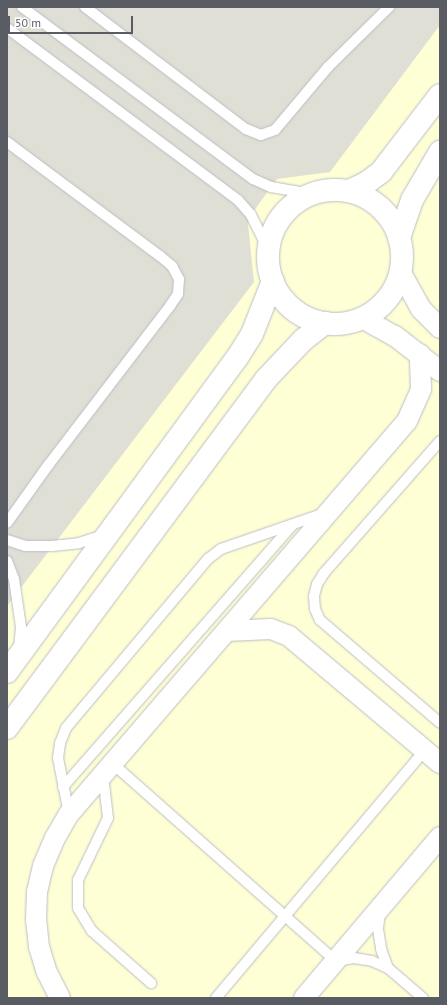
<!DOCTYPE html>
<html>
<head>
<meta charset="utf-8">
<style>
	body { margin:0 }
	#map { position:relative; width:447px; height:1005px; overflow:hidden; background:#eeeee2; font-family:"PT Sans",sans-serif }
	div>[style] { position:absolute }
	.commercial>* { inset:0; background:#ffffd6; transform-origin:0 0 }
	.industrial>* { inset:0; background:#dfdfd6 }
	.roads { filter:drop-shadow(0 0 1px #bcbdc4) drop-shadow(0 0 1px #bcbdc4) }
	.lane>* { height:10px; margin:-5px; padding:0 5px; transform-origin:5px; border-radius:5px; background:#fff }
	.street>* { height:20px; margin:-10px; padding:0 10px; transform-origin:10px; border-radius:10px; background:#fff }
	.secondary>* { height:22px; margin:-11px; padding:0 11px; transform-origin:11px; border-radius:11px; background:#fff }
	.secondary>.ring { margin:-11px; padding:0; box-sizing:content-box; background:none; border:22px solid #fff; border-radius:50% }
	span { translate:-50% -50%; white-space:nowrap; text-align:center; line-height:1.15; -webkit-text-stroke:3.5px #fff; paint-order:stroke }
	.frame { position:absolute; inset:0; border:8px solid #5a5c64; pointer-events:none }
	.scale { position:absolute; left:8px; top:16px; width:125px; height:18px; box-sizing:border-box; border:2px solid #5a5c64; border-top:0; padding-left:5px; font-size:12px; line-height:14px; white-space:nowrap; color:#5a5c64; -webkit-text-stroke:3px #fff; paint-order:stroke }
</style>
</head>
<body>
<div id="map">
	<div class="commercial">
		<i style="left:7px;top:7px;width:433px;height:991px"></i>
	</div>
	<div class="industrial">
		<i style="clip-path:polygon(7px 7px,440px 7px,440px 25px,330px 172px,277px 179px,251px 215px,248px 224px,254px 282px,7px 606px)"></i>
	</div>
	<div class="roads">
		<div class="lane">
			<i style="left:22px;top:7px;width:288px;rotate:36.7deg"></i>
			<i style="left:253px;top:179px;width:20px;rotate:24deg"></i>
			<i style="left:271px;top:187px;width:42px;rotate:9.7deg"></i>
			<i style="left:85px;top:7px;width:202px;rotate:37.2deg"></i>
			<i style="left:246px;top:129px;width:16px;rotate:22deg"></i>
			<i style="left:261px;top:135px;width:15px;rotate:-20deg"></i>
			<i style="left:275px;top:130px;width:82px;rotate:-49.9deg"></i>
			<i style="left:328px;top:67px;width:86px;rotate:-44.5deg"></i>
			<i style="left:7px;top:28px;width:288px;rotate:36.7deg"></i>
			<i style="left:238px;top:200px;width:20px;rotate:49deg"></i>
			<i style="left:251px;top:215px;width:40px;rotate:63.4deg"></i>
			<i style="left:7px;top:142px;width:191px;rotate:36.7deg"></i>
			<i style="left:160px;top:256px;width:16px;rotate:40deg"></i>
			<i style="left:172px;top:266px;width:15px;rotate:62deg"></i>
			<i style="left:179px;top:279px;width:15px;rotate:94deg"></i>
			<i style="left:178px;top:294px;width:14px;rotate:124deg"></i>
			<i style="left:170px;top:306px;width:199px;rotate:127.4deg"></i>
			<i style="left:49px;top:464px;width:72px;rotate:125.4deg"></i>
			<i style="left:440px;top:441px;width:176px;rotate:131.3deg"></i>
			<i style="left:324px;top:573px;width:13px;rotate:122deg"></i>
			<i style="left:317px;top:584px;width:12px;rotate:104deg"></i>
			<i style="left:314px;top:596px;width:13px;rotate:86deg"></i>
			<i style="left:315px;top:609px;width:12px;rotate:66deg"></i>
			<i style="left:320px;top:620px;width:158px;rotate:40.6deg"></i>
			<i style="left:7px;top:540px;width:19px;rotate:18deg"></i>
			<i style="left:25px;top:546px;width:27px"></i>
			<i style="left:52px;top:546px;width:27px;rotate:-6deg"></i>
			<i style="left:79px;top:543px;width:25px;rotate:-18deg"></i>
			<i style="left:7px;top:561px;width:19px;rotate:69deg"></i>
			<i style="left:14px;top:579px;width:49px;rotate:81.7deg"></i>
			<i style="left:21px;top:627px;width:22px;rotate:95deg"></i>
			<i style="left:112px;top:763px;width:299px;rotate:41.5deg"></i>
			<i style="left:336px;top:961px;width:18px;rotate:-9deg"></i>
			<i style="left:354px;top:958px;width:18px;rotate:9deg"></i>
			<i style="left:372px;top:961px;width:17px;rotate:24deg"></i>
			<i style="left:388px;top:968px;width:46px;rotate:40.6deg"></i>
			<i style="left:103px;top:775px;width:43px;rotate:83.4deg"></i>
			<i style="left:108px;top:818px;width:69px;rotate:115.8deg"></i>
			<i style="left:78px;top:880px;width:28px;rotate:90deg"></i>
			<i style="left:78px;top:908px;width:27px;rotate:59deg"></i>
			<i style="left:92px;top:931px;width:79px;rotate:41.4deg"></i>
			<i style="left:63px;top:787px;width:348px;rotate:-48.8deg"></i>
			<i style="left:69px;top:814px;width:57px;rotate:-101.1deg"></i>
			<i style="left:58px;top:758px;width:15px;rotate:-82deg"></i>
			<i style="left:60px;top:743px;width:16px;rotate:-68deg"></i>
			<i style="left:66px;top:728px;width:221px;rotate:-50deg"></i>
			<i style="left:208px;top:559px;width:16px;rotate:-38deg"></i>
			<i style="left:221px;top:549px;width:107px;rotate:-19.1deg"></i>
			<i style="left:380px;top:912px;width:17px;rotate:97deg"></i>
			<i style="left:378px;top:929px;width:20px;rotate:81deg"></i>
			<i style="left:381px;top:949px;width:20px;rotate:70deg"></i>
			<i style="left:216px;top:998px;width:324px;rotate:-49.9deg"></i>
		</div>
		<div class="street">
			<i style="left:400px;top:271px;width:43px;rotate:61.1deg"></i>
			<i style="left:421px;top:309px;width:27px;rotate:45deg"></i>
			<i style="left:362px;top:318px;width:38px;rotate:29deg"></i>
			<i style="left:395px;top:336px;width:57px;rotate:37.9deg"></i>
			<i style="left:227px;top:631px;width:44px;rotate:-2.6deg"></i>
			<i style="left:271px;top:629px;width:19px;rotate:21deg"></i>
			<i style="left:289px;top:636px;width:197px;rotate:40.1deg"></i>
			<i style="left:60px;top:998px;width:28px;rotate:-117deg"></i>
			<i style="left:47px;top:973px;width:27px;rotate:-107deg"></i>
			<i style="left:39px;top:947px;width:27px;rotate:-96deg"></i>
			<i style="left:36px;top:920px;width:28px;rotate:-88deg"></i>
			<i style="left:37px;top:892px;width:27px;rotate:-77deg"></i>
			<i style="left:43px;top:866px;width:30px;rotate:-67deg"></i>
			<i style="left:55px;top:838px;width:28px;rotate:-60deg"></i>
			<i style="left:69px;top:814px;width:518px;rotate:-49.3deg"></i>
			<i style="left:407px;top:421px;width:35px;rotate:-66deg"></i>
			<i style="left:421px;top:389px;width:35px;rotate:-92deg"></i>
			<i style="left:304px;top:998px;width:211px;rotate:-49.8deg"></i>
		</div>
		<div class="secondary">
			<i class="ring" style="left:268px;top:190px;width:112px;height:112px"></i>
			<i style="left:349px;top:191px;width:19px;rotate:-25deg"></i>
			<i style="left:366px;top:183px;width:19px;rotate:-36deg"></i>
			<i style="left:381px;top:172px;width:97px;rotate:-52.5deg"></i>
			<i style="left:399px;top:238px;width:40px;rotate:-71.1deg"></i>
			<i style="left:412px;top:200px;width:56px;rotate:-59.7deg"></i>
			<i style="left:7px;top:672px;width:389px;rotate:-53.8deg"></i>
			<i style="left:237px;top:358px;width:28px;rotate:-58deg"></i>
			<i style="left:252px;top:334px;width:57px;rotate:-68.4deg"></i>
			<i style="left:7px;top:728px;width:435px;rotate:-53.4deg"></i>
			<i style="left:266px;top:379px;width:54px;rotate:-46.5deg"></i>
			<i style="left:303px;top:340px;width:28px;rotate:-38deg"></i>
		</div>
	</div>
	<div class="frame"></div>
	<div class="scale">50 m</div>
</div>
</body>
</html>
